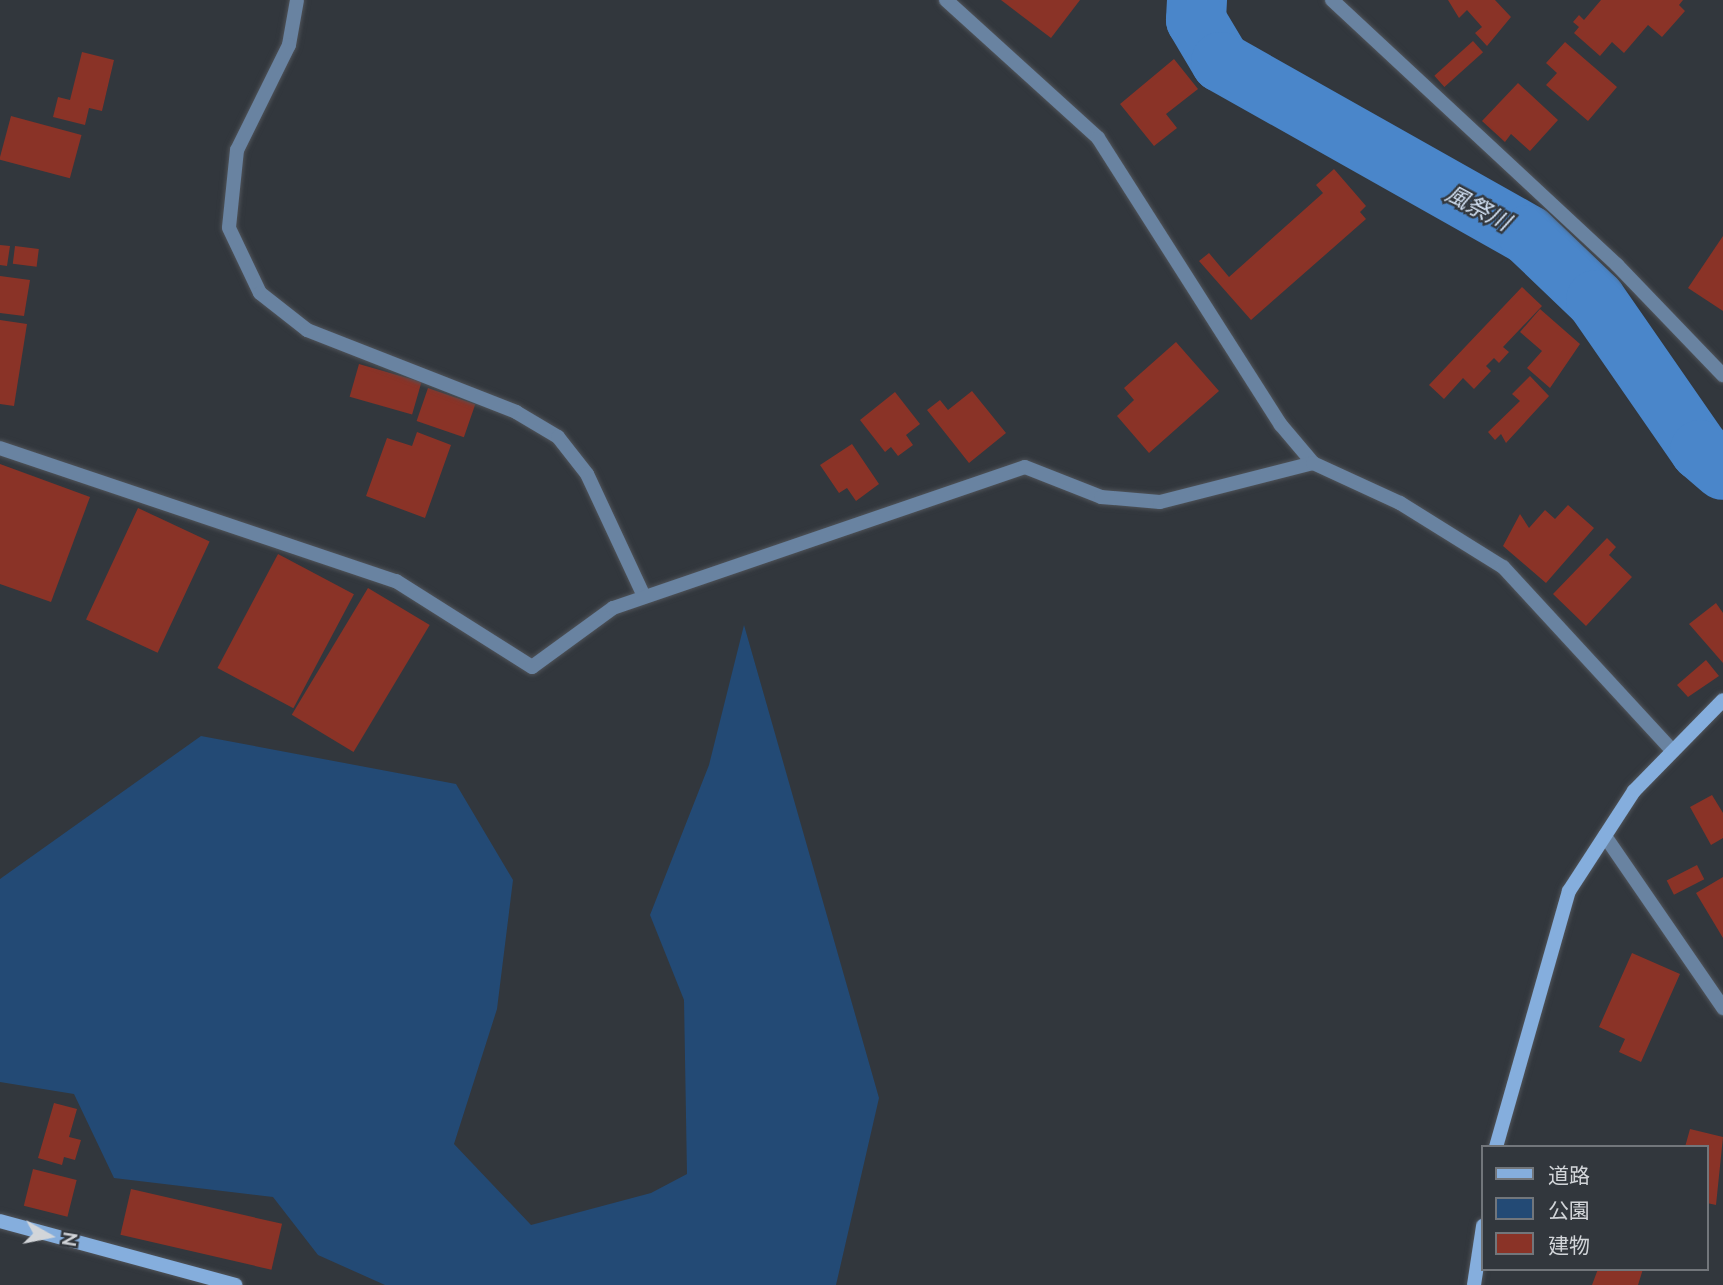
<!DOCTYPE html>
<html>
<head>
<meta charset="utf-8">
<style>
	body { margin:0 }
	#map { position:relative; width:1723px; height:1285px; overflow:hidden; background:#32373d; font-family:Mulish,"Noto Sans JP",sans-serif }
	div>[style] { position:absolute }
	.green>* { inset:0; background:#234a75 }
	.river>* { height:60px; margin:-30px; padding:0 30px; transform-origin:30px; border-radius:30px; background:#4a86ca }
	.building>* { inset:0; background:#8a3327; transform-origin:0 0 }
	.roads { filter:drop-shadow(0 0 2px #4f5359) drop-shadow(0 0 2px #4f5359) }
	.street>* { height:14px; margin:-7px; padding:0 7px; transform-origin:7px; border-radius:7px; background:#6983a1 }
	.secondary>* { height:14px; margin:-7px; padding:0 7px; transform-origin:7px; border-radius:7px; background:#85aedd }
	span { translate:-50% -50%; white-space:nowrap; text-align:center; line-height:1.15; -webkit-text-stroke:5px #32373d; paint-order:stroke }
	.water-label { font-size:23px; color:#d2e1f3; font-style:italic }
	.legend { position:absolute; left:1481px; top:1145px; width:228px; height:126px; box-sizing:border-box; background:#32373d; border:2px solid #72767b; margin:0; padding:9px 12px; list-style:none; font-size:21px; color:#d2d5d9 }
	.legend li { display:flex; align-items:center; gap:14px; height:35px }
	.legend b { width:35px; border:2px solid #72767b }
	.north { position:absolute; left:14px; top:1201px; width:70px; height:70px; -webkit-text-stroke:5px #32373d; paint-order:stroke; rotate:99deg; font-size:19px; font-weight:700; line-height:28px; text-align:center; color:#d2d5d9 }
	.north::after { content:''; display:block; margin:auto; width:24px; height:32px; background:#d2d5d9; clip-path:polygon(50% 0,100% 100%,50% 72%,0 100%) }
</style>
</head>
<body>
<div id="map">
	<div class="green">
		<i style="clip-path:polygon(744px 625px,879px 1098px,836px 1285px,385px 1285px,318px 1255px,273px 1197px,114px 1178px,74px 1094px,0 1082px,0 879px,201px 736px,456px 784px,513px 880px,497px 1009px,454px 1144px,531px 1225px,651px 1193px,687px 1174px,684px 1000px,650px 915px,709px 765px)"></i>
	</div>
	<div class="river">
		<i style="left:1197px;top:0;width:20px;rotate:93deg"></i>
		<i style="left:1196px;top:20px;width:49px;rotate:59.2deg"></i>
		<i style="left:1221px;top:62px;width:352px;rotate:29.4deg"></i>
		<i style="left:1528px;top:235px;width:94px;rotate:43.7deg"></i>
		<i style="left:1596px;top:300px;width:183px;rotate:55.3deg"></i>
		<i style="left:1700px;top:450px;width:30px;rotate:41deg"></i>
	</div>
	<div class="building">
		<i style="clip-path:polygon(1001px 0,1080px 0,1051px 38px)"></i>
		<i style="clip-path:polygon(1448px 0,1495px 0,1511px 17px,1487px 46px,1475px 33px,1482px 27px,1467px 10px,1459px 18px)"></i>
		<i style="clip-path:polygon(1601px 0,1683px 0,1679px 5px,1685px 11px,1662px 37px,1648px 25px,1624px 53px,1612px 42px,1600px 56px,1574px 33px,1579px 27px,1573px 22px,1579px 15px,1584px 20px)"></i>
		<i style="left:1473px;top:41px;width:15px;height:52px;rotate:48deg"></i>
		<i style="clip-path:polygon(1565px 42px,1617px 87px,1588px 121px,1546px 85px,1557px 73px,1546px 63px)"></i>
		<i style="clip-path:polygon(82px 52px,114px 60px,102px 111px,89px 108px,85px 125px,53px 117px,58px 97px,70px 100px)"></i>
		<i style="clip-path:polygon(1174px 59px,1198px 89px,1166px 114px,1177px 128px,1154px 146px,1120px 104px)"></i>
		<i style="clip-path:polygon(1518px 83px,1558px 120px,1530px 151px,1511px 134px,1505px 142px,1482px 121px)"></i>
		<i style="left:11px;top:116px;width:73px;height:45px;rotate:15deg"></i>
		<i style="clip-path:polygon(1334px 169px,1366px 206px,1360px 212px,1366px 219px,1251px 320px,1199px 261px,1209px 253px,1229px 277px,1323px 193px,1316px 185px)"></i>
		<i style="clip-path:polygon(1723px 236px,1723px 311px,1688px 288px)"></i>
		<i style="clip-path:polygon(0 245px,10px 246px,7px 266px,0 265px)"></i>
		<i style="left:15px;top:246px;width:24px;height:18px;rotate:7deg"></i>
		<i style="clip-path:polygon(0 276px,30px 280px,24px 316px,0 313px)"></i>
		<i style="clip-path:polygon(1522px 287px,1542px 306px,1503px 347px,1509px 352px,1499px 363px,1494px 358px,1486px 366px,1491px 371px,1474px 389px,1463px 378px,1444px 399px,1429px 385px)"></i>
		<i style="clip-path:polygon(1540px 309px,1580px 344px,1550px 388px,1527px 368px,1542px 351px,1520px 332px)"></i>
		<i style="clip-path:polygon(0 320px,27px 324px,14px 406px,0 404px)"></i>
		<i style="clip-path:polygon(1176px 342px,1219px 391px,1149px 453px,1117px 416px,1134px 400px,1124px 388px)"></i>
		<i style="left:359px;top:364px;width:65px;height:34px;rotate:16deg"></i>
		<i style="clip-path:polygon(1530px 376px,1549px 396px,1506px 443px,1501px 434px,1495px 440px,1488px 432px,1520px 401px,1512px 394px)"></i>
		<i style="left:428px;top:388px;width:50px;height:35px;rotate:19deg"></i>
		<i style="clip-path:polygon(972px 391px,1006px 433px,969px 463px,927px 410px,940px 400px,948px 410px)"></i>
		<i style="clip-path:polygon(895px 392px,920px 424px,906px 435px,913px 445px,898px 456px,891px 447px,885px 452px,860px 420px)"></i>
		<i style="clip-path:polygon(417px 432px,451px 445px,425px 518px,366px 496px,387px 438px,412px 446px)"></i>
		<i style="clip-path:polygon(852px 444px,879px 484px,856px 501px,847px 488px,839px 493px,820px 465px)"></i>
		<i style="clip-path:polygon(0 464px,90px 497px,51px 602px,0 584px)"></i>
		<i style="clip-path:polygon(1568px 505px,1594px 528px,1546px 583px,1503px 546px,1520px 514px,1529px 528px,1545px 510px,1555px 519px)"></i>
		<i style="left:138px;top:508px;width:79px;height:123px;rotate:25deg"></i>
		<i style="clip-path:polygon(1607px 538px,1616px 547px,1609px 555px,1632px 577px,1586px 626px,1553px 594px)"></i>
		<i style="left:278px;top:554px;width:86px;height:129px;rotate:28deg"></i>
		<i style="left:368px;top:588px;width:72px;height:148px;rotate:31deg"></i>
		<i style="clip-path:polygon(1716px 603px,1723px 613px,1723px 663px,1689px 624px)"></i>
		<i style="clip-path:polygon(1706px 660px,1719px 676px,1688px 697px,1677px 685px)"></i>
		<i style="clip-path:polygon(1712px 795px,1723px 813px,1723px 838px,1711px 845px,1690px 807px)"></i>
		<i style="left:1697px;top:865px;width:16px;height:34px;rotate:63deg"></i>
		<i style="clip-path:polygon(1723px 877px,1723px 938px,1696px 893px)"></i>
		<i style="clip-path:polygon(1632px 953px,1680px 974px,1641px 1062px,1619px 1052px,1625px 1039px,1599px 1027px)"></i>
		<i style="clip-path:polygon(54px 1103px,77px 1109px,69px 1137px,81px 1140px,75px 1160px,64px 1157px,62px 1165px,38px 1158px)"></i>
		<i style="clip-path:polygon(1690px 1129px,1723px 1137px,1716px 1205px,1707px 1203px,1707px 1147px,1685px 1147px)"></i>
		<i style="left:33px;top:1169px;width:45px;height:38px;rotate:14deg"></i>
		<i style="left:131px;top:1189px;width:155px;height:47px;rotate:13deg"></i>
		<i style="clip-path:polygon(1598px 1269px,1643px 1269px,1638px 1285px,1592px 1285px)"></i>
	</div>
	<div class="roads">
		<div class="street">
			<i style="left:297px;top:0;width:46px;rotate:100.1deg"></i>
			<i style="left:289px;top:45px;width:117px;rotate:116.3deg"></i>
			<i style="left:237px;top:150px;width:78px;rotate:95.9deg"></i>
			<i style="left:229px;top:228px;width:72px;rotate:64.5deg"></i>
			<i style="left:260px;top:293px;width:60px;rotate:38.2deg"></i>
			<i style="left:307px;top:330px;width:225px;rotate:21.4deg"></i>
			<i style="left:516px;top:412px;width:49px;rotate:30.8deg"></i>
			<i style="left:558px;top:437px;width:47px;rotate:51.9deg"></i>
			<i style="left:587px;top:474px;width:135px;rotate:65deg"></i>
			<i style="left:946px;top:0;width:205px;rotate:42.2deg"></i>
			<i style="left:1098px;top:138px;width:340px;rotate:57.5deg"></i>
			<i style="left:1281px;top:425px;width:50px;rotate:49.9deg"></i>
			<i style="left:1332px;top:0;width:389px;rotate:42.9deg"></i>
			<i style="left:1617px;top:265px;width:153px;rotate:46.1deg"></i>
			<i style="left:0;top:448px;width:418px;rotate:18.6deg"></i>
			<i style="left:396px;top:581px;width:161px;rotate:32.3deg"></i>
			<i style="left:532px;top:667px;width:100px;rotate:-36.1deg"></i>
			<i style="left:613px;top:608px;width:435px;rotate:-18.9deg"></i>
			<i style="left:1025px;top:467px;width:82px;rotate:21.5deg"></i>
			<i style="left:1101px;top:497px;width:59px;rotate:4.8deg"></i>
			<i style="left:1160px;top:502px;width:158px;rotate:-14.3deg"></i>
			<i style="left:1313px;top:463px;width:96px;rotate:24.7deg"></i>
			<i style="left:1400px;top:503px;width:121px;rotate:31.9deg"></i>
			<i style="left:1503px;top:567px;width:248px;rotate:47.3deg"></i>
			<i style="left:1605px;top:836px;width:209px;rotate:55.5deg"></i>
		</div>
		<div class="secondary">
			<i style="left:1496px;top:1147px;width:266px;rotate:-74.1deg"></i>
			<i style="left:1569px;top:891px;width:119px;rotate:-57deg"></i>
			<i style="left:1634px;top:791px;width:127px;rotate:-45.6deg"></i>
			<i style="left:0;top:1221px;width:244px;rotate:15.2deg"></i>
			<i style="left:1474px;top:1285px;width:60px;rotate:-81.3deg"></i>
		</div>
	</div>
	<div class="water-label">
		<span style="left:1478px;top:208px;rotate:28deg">風祭川</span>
	</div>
	<ul class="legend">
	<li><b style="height:9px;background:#85aedd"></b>道路</li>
	<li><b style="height:19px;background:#234a75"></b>公園</li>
	<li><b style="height:19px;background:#8a3327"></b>建物</li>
	</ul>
	<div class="north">N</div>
</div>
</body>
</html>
